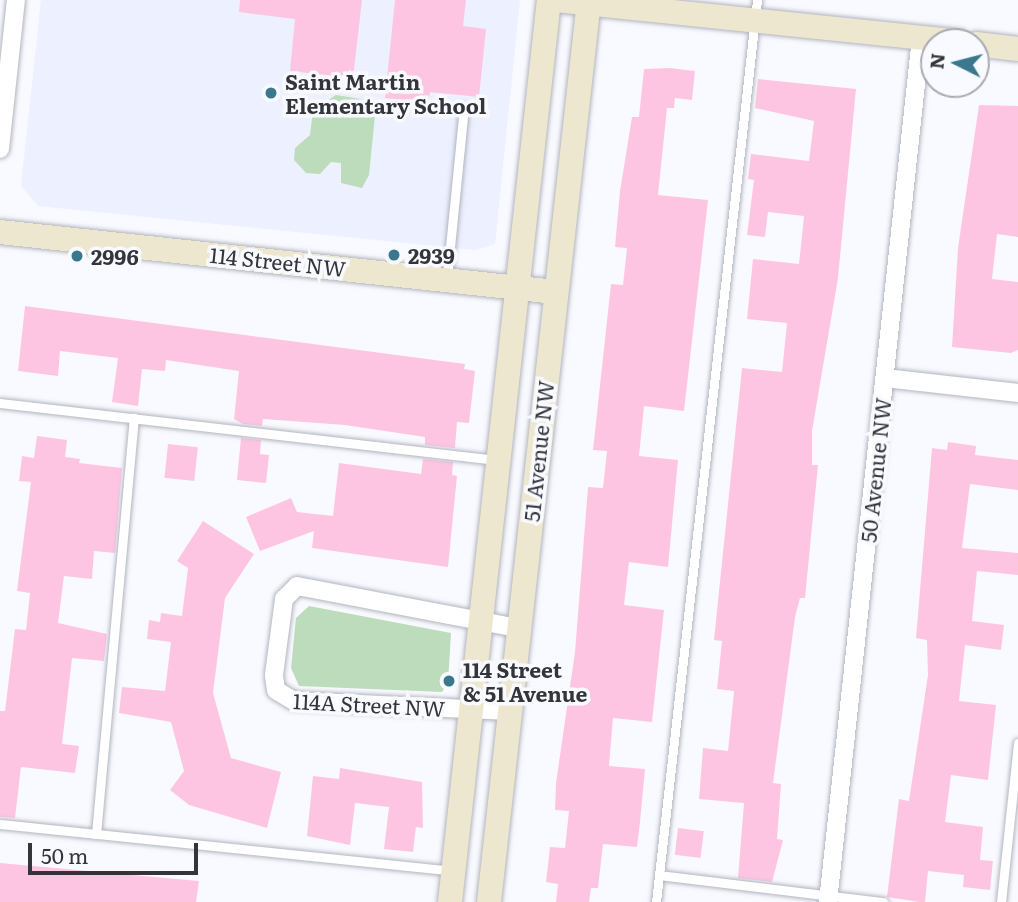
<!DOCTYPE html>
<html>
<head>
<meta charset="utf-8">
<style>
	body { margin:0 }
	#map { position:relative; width:1018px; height:902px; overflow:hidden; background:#f9faff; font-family:Literata,serif }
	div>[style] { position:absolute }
	.built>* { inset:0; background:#ecf0ff }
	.green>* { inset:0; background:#bddcbc }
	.building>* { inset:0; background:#fec5e3; transform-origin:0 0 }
	.roads { filter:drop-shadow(0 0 2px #b2b5bf) drop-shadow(0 0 2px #b2b5bf) }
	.lane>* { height:9px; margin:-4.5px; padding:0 4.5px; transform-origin:4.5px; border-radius:4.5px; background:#fff }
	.street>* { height:18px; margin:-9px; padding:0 9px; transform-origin:9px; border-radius:9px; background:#fff }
	.secondary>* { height:24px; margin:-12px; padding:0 12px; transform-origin:12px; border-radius:12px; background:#eee7d0 }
	.dots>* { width:19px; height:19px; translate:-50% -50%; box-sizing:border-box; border:4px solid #f9faff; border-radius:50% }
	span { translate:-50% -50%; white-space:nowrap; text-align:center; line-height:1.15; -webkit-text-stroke:7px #f9faff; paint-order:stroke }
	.poi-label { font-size:21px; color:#34353a; font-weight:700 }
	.left { translate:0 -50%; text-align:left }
	.street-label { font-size:21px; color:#34353a }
	.north { position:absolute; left:920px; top:28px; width:70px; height:70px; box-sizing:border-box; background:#f9faff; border:2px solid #aaabb0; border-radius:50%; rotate:276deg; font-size:19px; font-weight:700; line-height:28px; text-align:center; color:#34353a }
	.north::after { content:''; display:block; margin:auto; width:24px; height:32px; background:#3a788d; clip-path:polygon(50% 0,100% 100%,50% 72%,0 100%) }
	.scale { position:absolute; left:28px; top:843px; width:170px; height:32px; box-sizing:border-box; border:4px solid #34353a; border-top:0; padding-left:9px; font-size:21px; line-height:24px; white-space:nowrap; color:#34353a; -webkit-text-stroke:5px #f9faff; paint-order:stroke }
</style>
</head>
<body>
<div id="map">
	<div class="built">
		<i style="clip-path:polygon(41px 0,520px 0,495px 244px,475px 250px,38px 206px,21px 186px)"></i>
	</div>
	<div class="green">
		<i style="clip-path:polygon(336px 95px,361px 99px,375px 115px,369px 175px,362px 188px,341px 183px,341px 163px,331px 162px,320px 174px,306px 173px,294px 160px,295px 148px,310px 135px,313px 110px)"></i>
		<i style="clip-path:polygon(309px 606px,451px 633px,448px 683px,442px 692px,299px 686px,291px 668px,296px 618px)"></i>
	</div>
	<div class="building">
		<i style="clip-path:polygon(240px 0,362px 0,353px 78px,290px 71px,295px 19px,239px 12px)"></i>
		<i style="clip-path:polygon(395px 0,466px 0,463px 26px,486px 29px,479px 97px,430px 92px,428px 103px,385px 98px)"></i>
		<i style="clip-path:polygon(670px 68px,695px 71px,692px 100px,675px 98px,674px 108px,667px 108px,658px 195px,708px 200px,684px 411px,644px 406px,639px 456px,678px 460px,668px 567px,629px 562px,624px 605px,664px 610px,652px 722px,613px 718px,609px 766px,645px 769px,640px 822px,637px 847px,603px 844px,598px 888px,591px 888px,589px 902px,556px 902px,558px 884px,546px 882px,550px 847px,565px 848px,569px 811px,555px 810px,556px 783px,575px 652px,588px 487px,603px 488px,607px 451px,593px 450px,611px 284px,623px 285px,627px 248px,615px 247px,620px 191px,632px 117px,639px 117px,644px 69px)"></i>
		<i style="clip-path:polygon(758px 79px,856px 89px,838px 278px,812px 431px,812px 465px,818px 465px,805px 598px,800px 598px,795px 617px,773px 783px,781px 784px,777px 839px,783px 840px,772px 882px,738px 878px,744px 803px,699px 799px,703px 748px,728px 751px,734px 691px,717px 689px,722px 641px,714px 640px,742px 368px,782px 372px,787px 323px,747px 319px,753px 259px,799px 264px,804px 216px,768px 212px,765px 237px,747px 235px,754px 180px,748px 179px,751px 154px,809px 161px,814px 121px,755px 108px)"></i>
		<i style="clip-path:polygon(979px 105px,1018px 106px,1018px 237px,997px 234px,992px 279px,1018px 282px,1018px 350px,1011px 353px,952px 347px,958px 248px)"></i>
		<i style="clip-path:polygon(25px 306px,465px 364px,464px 369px,475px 371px,469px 423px,457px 422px,455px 448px,425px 445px,425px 437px,345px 425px,263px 419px,262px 426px,243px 424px,234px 419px,239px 371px,166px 360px,165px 371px,142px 369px,138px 406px,112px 402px,118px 358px,60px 351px,58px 376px,18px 371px)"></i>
		<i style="clip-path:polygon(37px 436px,67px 440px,65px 457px,80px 459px,79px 463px,122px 468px,115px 553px,94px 551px,92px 579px,64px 576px,58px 623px,107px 634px,104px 661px,72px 658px,62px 744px,79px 746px,75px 773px,21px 767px,15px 818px,0 817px,0 711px,5px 711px,15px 629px,26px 630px,30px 593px,17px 591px,31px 482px,19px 481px,22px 456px,34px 458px)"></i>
		<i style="clip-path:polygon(241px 438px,261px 440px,260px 454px,269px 455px,266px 483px,237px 480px)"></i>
		<i style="clip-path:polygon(948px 442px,976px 446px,975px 455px,1018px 460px,1018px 490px,970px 484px,962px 548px,1018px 553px,1018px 575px,977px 571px,972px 621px,1004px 625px,1001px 650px,965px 645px,959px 701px,996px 705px,988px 780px,951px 775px,945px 822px,983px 827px,980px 860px,993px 861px,990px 890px,963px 887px,964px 875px,928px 871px,925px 902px,920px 902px,887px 897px,899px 799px,909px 801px,928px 675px,927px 640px,916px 638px,932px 448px,947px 450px)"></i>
		<i style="left:168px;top:444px;width:30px;height:34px;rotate:6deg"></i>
		<i style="clip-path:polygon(423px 459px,453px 462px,452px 475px,457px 476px,448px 567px,312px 548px,314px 531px,260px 551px,246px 517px,291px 498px,297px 512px,333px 516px,339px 463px,421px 474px)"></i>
		<i style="clip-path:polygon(203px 521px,254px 554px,225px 598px,213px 693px,231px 758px,281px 772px,267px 828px,189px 805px,170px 790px,184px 771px,171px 722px,119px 713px,122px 687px,165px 691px,171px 642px,147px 639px,149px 620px,160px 622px,161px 613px,182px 616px,188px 568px,177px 561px)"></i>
		<i style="clip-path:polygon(340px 768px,422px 782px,423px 828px,416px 827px,413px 852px,384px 849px,389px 807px,355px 803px,350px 845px,307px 836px,313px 776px,339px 779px)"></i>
		<i style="left:678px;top:828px;width:26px;height:27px;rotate:7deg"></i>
		<i style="clip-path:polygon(0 863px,199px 881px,196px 902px,0 902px)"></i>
	</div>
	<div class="roads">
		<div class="lane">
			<i style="left:447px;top:277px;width:170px;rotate:-84.3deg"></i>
			<i style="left:0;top:403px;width:500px;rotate:6.54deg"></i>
			<i style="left:0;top:824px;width:454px;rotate:5.9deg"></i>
			<i style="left:96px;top:834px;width:418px;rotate:-84.8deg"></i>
			<i style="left:659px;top:875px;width:226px;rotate:6.9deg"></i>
			<i style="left:656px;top:902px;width:908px;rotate:-83.61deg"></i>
			<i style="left:1001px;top:902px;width:160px;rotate:-83.9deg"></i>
		</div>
		<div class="street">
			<i style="left:0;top:149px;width:150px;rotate:-83.9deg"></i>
			<i style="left:885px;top:378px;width:134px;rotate:6.4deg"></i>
			<i style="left:509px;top:711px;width:215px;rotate:-177.3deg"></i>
			<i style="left:294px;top:701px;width:21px;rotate:-149deg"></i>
			<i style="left:276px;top:690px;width:15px;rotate:-98deg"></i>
			<i style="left:274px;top:675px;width:77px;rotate:-82.5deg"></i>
			<i style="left:284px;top:599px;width:18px;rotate:-45deg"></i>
			<i style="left:297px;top:586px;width:225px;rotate:10.8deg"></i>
			<i style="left:828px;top:902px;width:869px;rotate:-83.86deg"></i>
		</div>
		<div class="secondary">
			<i style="left:556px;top:0;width:405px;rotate:5.9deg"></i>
			<i style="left:976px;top:44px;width:42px;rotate:6.8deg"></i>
			<i style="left:0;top:232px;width:559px;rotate:6.16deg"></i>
			<i style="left:450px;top:902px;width:907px;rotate:-83.74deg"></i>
			<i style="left:489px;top:902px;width:908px;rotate:-83.67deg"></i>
		</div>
	</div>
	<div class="dots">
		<i style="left:271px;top:93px;background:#3a788d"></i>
		<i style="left:394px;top:255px;background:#3a788d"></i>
		<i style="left:77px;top:256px;background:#3a788d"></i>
		<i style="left:449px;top:681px;background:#3a788d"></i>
	</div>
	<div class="poi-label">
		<span class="left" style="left:285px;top:93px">Saint Martin<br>Elementary School</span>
		<span class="left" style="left:408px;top:255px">2939</span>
		<span class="left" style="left:91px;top:256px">2996</span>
		<span class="left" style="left:463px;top:681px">114 Street<br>&amp; 51 Avenue</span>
	</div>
	<div class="street-label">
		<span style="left:278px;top:261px;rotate:6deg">114 Street NW</span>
		<span style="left:538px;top:451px;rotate:-84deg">51 Avenue NW</span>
		<span style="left:875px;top:470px;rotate:-84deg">50 Avenue NW</span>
		<span style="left:369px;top:704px;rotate:3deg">114A Street NW</span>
	</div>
	<div class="north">N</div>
	<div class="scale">50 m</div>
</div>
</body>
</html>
